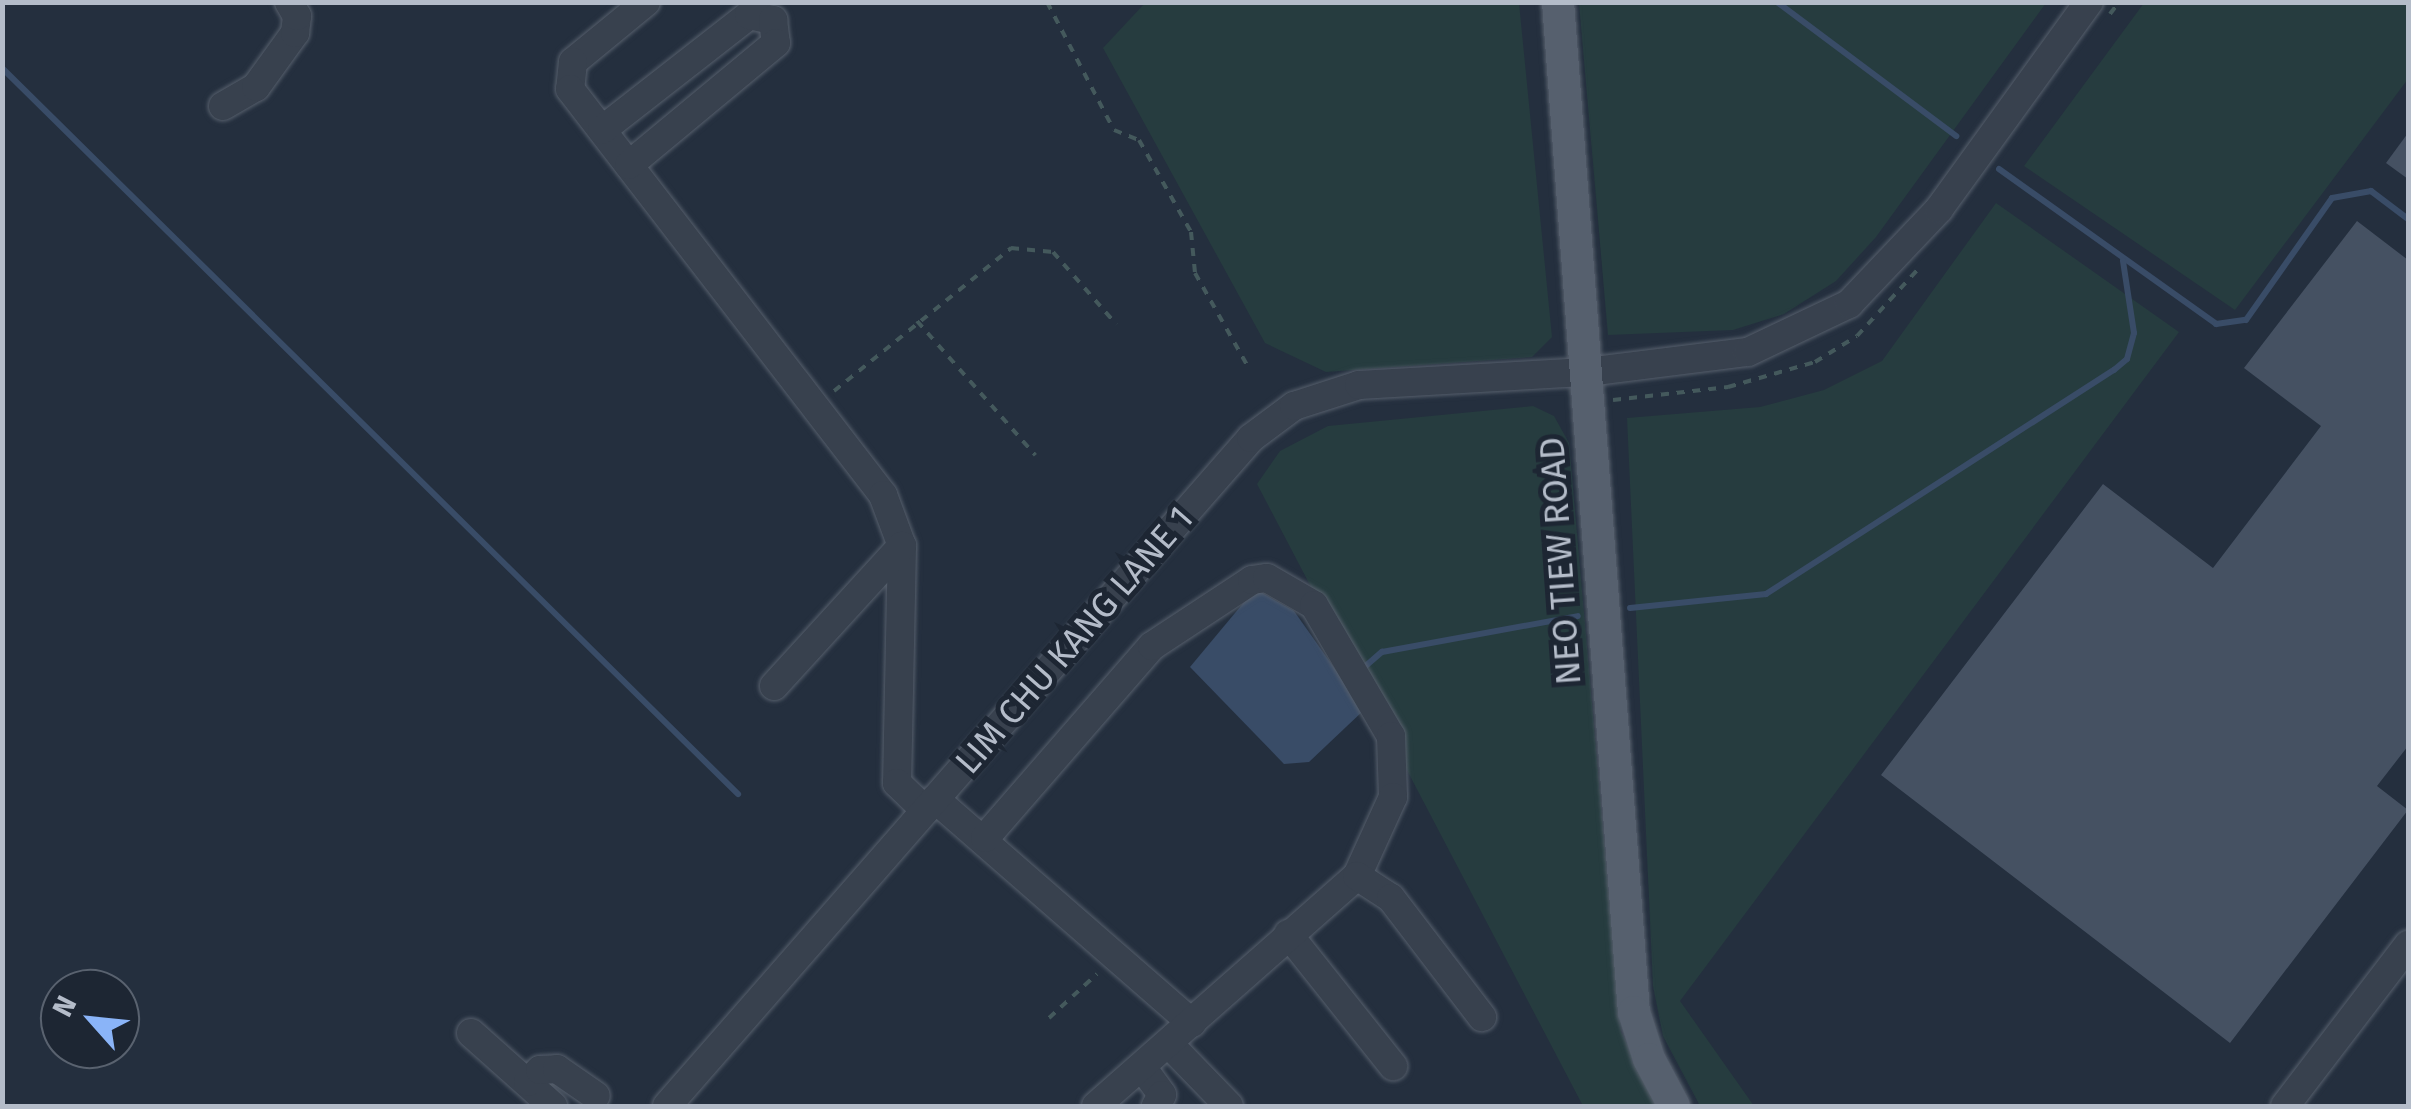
<!DOCTYPE html>
<html>
<head>
<meta charset="utf-8">
<style>
	body { margin:0 }
	#map { position:relative; width:2411px; height:1109px; overflow:hidden; background:#242f3e; font-family:"Fira Sans",sans-serif }
	div>[style] { position:absolute }
	.green>* { inset:0; background:#263c3f }
	.water>* { inset:0; background:#394c67 }
	.stream>* { height:6px; margin:-3px; padding:0 3px; transform-origin:3px; border-radius:3px; background:#394c67 }
	.building>* { inset:0; background:#455162 }
	.path>* { height:4px; margin-top:-2px; transform-origin:0; background:repeating-linear-gradient(90deg,#44595c 0 8px,transparent 0 16px) }
	.roads { filter:drop-shadow(0 0 2px #565f6c) drop-shadow(0 0 2px #565f6c) }
	.minor>* { height:28px; margin:-14px; padding:0 14px; transform-origin:14px; border-radius:14px; background:#38414e }
	.major>* { height:32px; margin:-16px; padding:0 16px; transform-origin:16px; border-radius:16px; background:#56606e }
	span { translate:-50% -50%; white-space:nowrap; text-align:center; line-height:1.15; -webkit-text-stroke:10px #1d2633; paint-order:stroke }
	.street-label { font-size:35px; color:#b4bcc9 }
	.frame { position:absolute; inset:0; border:5px solid #b4bcc9; pointer-events:none }
	.north { position:absolute; left:40px; top:969px; width:100px; height:100px; box-sizing:border-box; background:#1d2633; border:2px solid #59626f; border-radius:50%; rotate:297deg; font-size:28px; font-weight:700; line-height:40px; text-align:center; color:#b4bcc9 }
	.north::after { content:''; display:block; margin:auto; width:35px; height:45px; background:#8ab4f8; clip-path:polygon(50% 0,100% 100%,50% 72%,0 100%) }
</style>
</head>
<body>
<div id="map">
	<div class="green">
		<i style="clip-path:polygon(1145px 3px,1519px 3px,1552px 337px,1532px 357px,1326px 372px,1265px 343px,1103px 48px)"></i>
		<i style="clip-path:polygon(1579px 3px,1579px 2px,2046px 3px,1876px 237px,1836px 281px,1784px 314px,1733px 330px,1608px 335px)"></i>
		<i style="clip-path:polygon(2144px 3px,2408px 3px,2408px 79px,2235px 310px,2024px 166px)"></i>
		<i style="clip-path:polygon(1996px 203px,2179px 332px,1680px 1001px,1754px 1106px,1700px 1106px,1663px 1036px,1653px 986px,1627px 418px,1760px 407px,1824px 390px,1882px 361px)"></i>
		<i style="clip-path:polygon(1533px 406px,1554px 416px,1569px 443px,1621px 1032px,1661px 1106px,1583px 1106px,1257px 484px,1280px 451px,1328px 426px)"></i>
	</div>
	<div class="water">
		<i style="clip-path:polygon(1255px 589px,1294px 611px,1364px 710px,1309px 762px,1284px 764px,1190px 667px)"></i>
	</div>
	<div class="stream">
		<i style="left:1777px;top:2px;width:224px;rotate:36.8deg"></i>
		<i style="left:2px;top:68px;width:1034px;rotate:44.61deg"></i>
		<i style="left:1999px;top:169px;width:267px;rotate:35.5deg"></i>
		<i style="left:2216px;top:324px;width:30px;rotate:-8deg"></i>
		<i style="left:2246px;top:320px;width:149px;rotate:-54.8deg"></i>
		<i style="left:2332px;top:198px;width:40px;rotate:-10deg"></i>
		<i style="left:2371px;top:191px;width:46px;rotate:37.1deg"></i>
		<i style="left:1630px;top:608px;width:137px;rotate:-5.9deg"></i>
		<i style="left:1766px;top:594px;width:414px;rotate:-32.8deg"></i>
		<i style="left:2114px;top:370px;width:17px;rotate:-40deg"></i>
		<i style="left:2127px;top:359px;width:27px;rotate:-75deg"></i>
		<i style="left:2134px;top:333px;width:73px;rotate:-98.7deg"></i>
		<i style="left:1361px;top:670px;width:28px;rotate:-41deg"></i>
		<i style="left:1382px;top:652px;width:199px;rotate:-10.4deg"></i>
	</div>
	<div class="building">
		<i style="clip-path:polygon(2408px 133px,2408px 179px,2386px 163px)"></i>
		<i style="clip-path:polygon(2357px 221px,2408px 260px,2408px 746px,2377px 786px,2408px 810px,2230px 1043px,1881px 775px,2103px 484px,2213px 568px,2321px 426px,2244px 368px)"></i>
	</div>
	<div class="path">
		<i style="left:1047px;top:2px;width:144px;rotate:62.4deg"></i>
		<i style="left:1114px;top:130px;width:27px;rotate:22deg"></i>
		<i style="left:1139px;top:140px;width:106px;rotate:60.5deg"></i>
		<i style="left:1191px;top:232px;width:41px;rotate:84.4deg"></i>
		<i style="left:1195px;top:273px;width:106px;rotate:60.5deg"></i>
		<i style="left:2110px;top:14px;width:15px;rotate:-53deg"></i>
		<i style="left:917px;top:321px;width:179px;rotate:48.6deg"></i>
		<i style="left:834px;top:391px;width:228px;rotate:-38.9deg"></i>
		<i style="left:1011px;top:248px;width:42px;rotate:5.4deg"></i>
		<i style="left:1053px;top:252px;width:96px;rotate:48.8deg"></i>
		<i style="left:1613px;top:400px;width:116px;rotate:-6.4deg"></i>
		<i style="left:1728px;top:387px;width:91px;rotate:-16deg"></i>
		<i style="left:1815px;top:362px;width:49px;rotate:-31.8deg"></i>
		<i style="left:1857px;top:336px;width:95px;rotate:-47.6deg"></i>
		<i style="left:1049px;top:1018px;width:65px;rotate:-42.5deg"></i>
	</div>
	<div class="roads">
		<div class="minor">
			<i style="left:646px;top:2px;width:94px;rotate:140.6deg"></i>
			<i style="left:573px;top:62px;width:27px;rotate:96deg"></i>
			<i style="left:570px;top:89px;width:513px;rotate:52.37deg"></i>
			<i style="left:883px;top:495px;width:54px;rotate:69.6deg"></i>
			<i style="left:902px;top:546px;width:237px;rotate:91.2deg"></i>
			<i style="left:897px;top:783px;width:39px;rotate:44deg"></i>
			<i style="left:223px;top:106px;width:38px;rotate:-30deg"></i>
			<i style="left:256px;top:87px;width:67px;rotate:-54.2deg"></i>
			<i style="left:295px;top:33px;width:17px;rotate:-83deg"></i>
			<i style="left:297px;top:16px;width:16px;rotate:-120deg"></i>
			<i style="left:602px;top:130px;width:187px;rotate:-38deg"></i>
			<i style="left:749px;top:15px;width:25px;rotate:12deg"></i>
			<i style="left:773px;top:20px;width:23px;rotate:83deg"></i>
			<i style="left:776px;top:43px;width:191px;rotate:140.3deg"></i>
			<i style="left:774px;top:686px;width:190px;rotate:-47.6deg"></i>
			<i style="left:935px;top:799px;width:341px;rotate:41.1deg"></i>
			<i style="left:985px;top:838px;width:254px;rotate:-49deg"></i>
			<i style="left:1152px;top:646px;width:120px;rotate:-33.4deg"></i>
			<i style="left:1252px;top:580px;width:15px;rotate:-8deg"></i>
			<i style="left:1267px;top:578px;width:54px;rotate:29.9deg"></i>
			<i style="left:1314px;top:605px;width:152px;rotate:59.6deg"></i>
			<i style="left:1391px;top:736px;width:61px;rotate:88.1deg"></i>
			<i style="left:1393px;top:797px;width:87px;rotate:114.5deg"></i>
			<i style="left:1288px;top:934px;width:169px;rotate:51.5deg"></i>
			<i style="left:471px;top:1033px;width:110px;rotate:41.7deg"></i>
			<i style="left:1169px;top:1044px;width:86px;rotate:45.9deg"></i>
			<i style="left:1142px;top:1067px;width:34px;rotate:54deg"></i>
			<i style="left:1162px;top:1095px;width:13px;rotate:119deg"></i>
			<i style="left:528px;top:1082px;width:17px;rotate:-45deg"></i>
			<i style="left:540px;top:1070px;width:17px;rotate:-3deg"></i>
			<i style="left:557px;top:1069px;width:47px;rotate:34.7deg"></i>
			<i style="left:667px;top:1106px;width:887px;rotate:-48.84deg"></i>
			<i style="left:1251px;top:438px;width:54px;rotate:-36.7deg"></i>
			<i style="left:1294px;top:406px;width:68px;rotate:-17.9deg"></i>
			<i style="left:1359px;top:385px;width:228px;rotate:-3.3deg"></i>
			<i style="left:1587px;top:372px;width:162px;rotate:-7.1deg"></i>
			<i style="left:1748px;top:352px;width:112px;rotate:-25.4deg"></i>
			<i style="left:1849px;top:304px;width:131px;rotate:-46.5deg"></i>
			<i style="left:1939px;top:209px;width:256px;rotate:-54.1deg"></i>
			<i style="left:1096px;top:1106px;width:348px;rotate:-41.4deg"></i>
			<i style="left:1357px;top:876px;width:40px;rotate:32.9deg"></i>
			<i style="left:1391px;top:898px;width:150px;rotate:52.6deg"></i>
			<i style="left:2285px;top:1106px;width:203px;rotate:-52.6deg"></i>
		</div>
		<div class="major">
			<i style="left:1558px;top:2px;width:1013px;rotate:85.7deg"></i>
			<i style="left:1634px;top:1012px;width:49px;rotate:72.3deg"></i>
			<i style="left:1649px;top:1059px;width:53px;rotate:62deg"></i>
		</div>
	</div>
	<div class="street-label">
		<span style="left:1560px;top:561px;rotate:-94deg">NEO TIEW ROAD</span>
		<span style="left:1074px;top:640px;rotate:-49deg">LIM CHU KANG LANE 1</span>
	</div>
	<div class="frame"></div>
	<div class="north">N</div>
</div>
</body>
</html>
